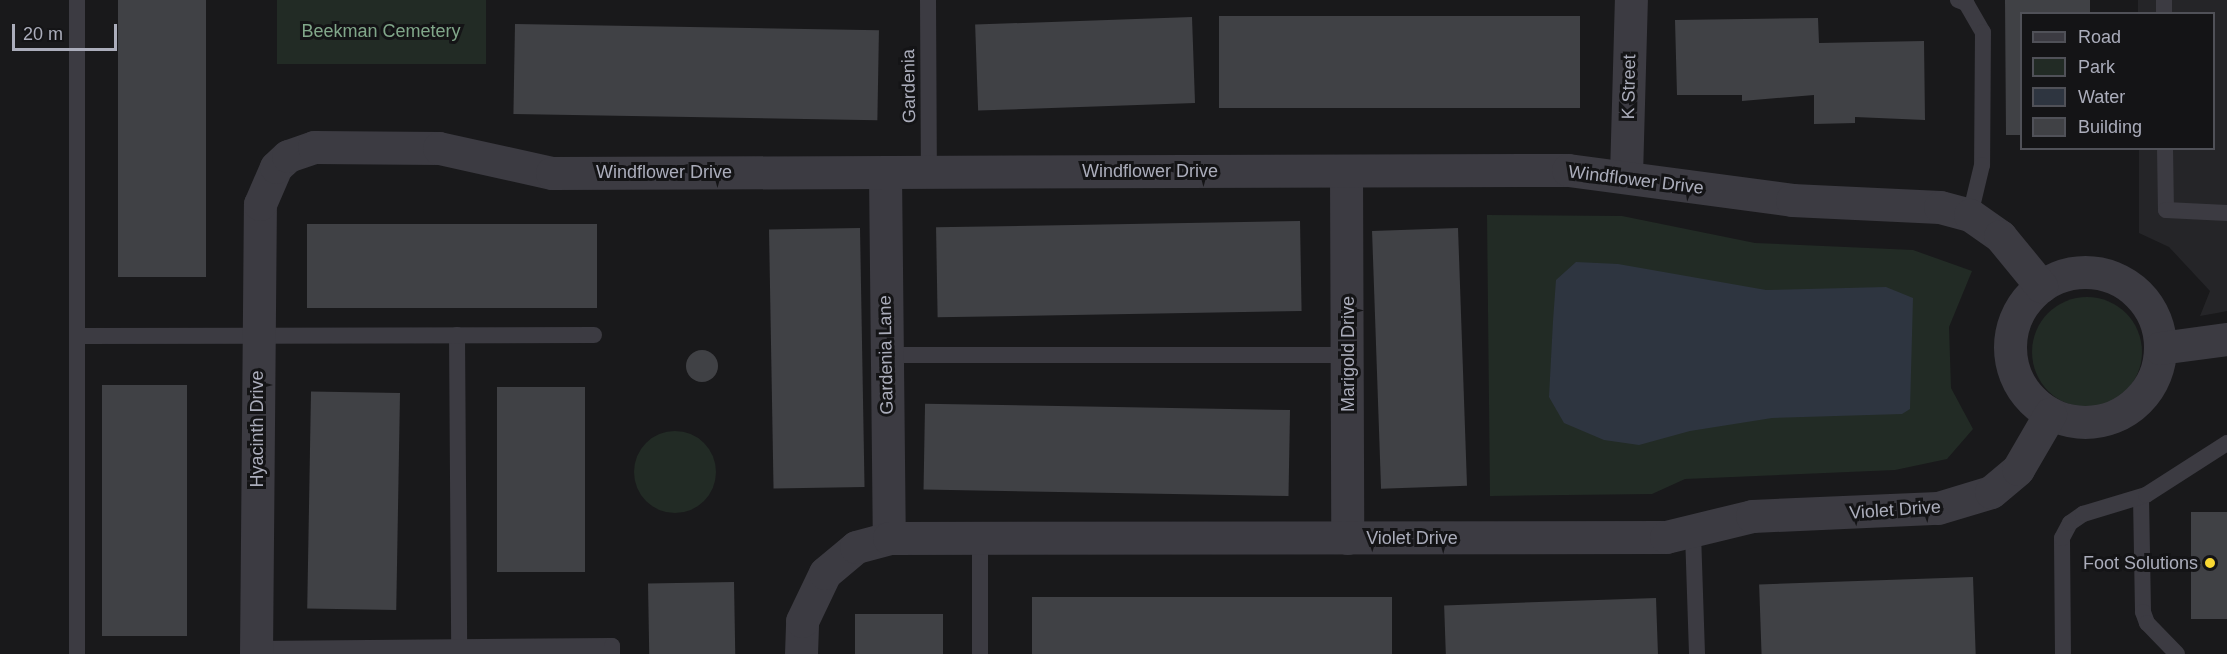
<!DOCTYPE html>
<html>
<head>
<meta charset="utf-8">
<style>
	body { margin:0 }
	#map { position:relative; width:2227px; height:654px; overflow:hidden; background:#19191b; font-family:Helvetica,sans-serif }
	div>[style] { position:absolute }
	.built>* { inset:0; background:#252528 }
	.green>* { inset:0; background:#222b25; transform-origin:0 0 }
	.round { border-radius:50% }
	.water>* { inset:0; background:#2e3540 }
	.building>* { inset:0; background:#404145; transform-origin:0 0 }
	.lane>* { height:16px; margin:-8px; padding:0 8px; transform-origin:8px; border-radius:8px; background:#3c3b42 }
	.street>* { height:33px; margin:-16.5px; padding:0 16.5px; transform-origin:16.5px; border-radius:16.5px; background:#3c3b42 }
	.street>.ring { margin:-16.5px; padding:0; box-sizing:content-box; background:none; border:33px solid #3c3b42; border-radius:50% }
	.dots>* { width:16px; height:16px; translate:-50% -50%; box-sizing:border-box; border:3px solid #141416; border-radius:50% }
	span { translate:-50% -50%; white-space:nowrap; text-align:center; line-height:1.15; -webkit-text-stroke:6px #141416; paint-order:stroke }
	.park-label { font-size:18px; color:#81a78a }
	.street-label { font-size:18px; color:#abadbb }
	.poi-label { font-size:18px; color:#abadbb }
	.right { translate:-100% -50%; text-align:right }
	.legend { position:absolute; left:2020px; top:12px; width:195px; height:138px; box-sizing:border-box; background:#141416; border:2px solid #505158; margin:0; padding:8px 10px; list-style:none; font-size:18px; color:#abadbb }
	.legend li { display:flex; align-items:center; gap:12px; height:30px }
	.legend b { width:30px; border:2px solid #505158 }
	.scale { position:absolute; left:12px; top:24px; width:105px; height:27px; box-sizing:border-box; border:3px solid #abadbb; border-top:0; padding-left:8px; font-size:18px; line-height:21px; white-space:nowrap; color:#abadbb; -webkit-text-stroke:4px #141416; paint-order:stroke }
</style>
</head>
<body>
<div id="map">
	<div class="built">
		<i style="clip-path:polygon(2138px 0,2227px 0,2227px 311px,2217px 313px,2200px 316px,2210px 291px,2169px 247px,2139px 233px,2139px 149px,2214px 148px,2214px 14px,2138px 13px)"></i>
	</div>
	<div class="green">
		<i style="left:277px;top:0;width:209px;height:64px"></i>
		<i style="clip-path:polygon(1487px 215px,1622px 216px,1755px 243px,1913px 250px,1972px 271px,1949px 327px,1951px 388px,1973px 429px,1947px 459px,1895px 470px,1685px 479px,1652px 494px,1490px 496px)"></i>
		<i class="round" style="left:2032px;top:297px;width:110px;height:110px"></i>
		<i class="round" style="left:634px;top:431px;width:82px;height:82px"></i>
	</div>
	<div class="water">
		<i style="clip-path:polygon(1576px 262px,1618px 264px,1766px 290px,1886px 287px,1913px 298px,1910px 409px,1902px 414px,1772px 418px,1690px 431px,1639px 445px,1604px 440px,1564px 423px,1549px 397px,1553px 321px,1556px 280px)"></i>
	</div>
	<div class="building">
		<i style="left:118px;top:0;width:88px;height:277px"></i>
		<i style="clip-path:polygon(2005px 0,2090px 0,2090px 14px,2022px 14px,2022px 135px,2006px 135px)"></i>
		<i style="left:1580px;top:16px;width:92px;height:361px;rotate:90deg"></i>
		<i style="left:1192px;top:17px;width:86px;height:217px;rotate:88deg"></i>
		<i style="clip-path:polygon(1818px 18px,1819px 43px,1924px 41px,1925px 120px,1855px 117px,1855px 123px,1814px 124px,1814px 95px,1742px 101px,1742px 95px,1677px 95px,1675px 20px)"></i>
		<i style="left:515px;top:24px;width:364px;height:90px;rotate:1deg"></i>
		<i style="left:1300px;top:221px;width:90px;height:364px;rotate:89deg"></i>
		<i style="left:597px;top:224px;width:84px;height:290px;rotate:90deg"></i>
		<i style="left:860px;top:228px;width:259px;height:91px;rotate:89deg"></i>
		<i style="left:1458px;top:228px;width:258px;height:86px;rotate:88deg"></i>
		<i class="round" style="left:686px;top:350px;width:32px;height:32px"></i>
		<i style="left:102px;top:385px;width:85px;height:251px"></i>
		<i style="left:497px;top:387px;width:88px;height:185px"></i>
		<i style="left:400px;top:393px;width:217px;height:89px;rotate:91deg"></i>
		<i style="left:1290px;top:410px;width:86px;height:365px;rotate:91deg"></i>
		<i style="left:2191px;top:512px;width:36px;height:107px"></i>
		<i style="left:1973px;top:577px;width:77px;height:214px;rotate:88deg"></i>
		<i style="left:734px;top:582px;width:72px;height:86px;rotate:89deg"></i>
		<i style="left:1392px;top:597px;width:57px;height:360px;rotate:90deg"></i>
		<i style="left:1656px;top:598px;width:56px;height:212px;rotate:88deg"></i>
		<i style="left:855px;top:614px;width:88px;height:40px"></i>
	</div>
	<div class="lane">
		<i style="left:928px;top:0;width:171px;rotate:89.7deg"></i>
		<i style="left:1958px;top:0;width:9px;rotate:21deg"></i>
		<i style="left:1966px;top:3px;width:34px;rotate:60deg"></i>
		<i style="left:1983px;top:32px;width:133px;rotate:90.4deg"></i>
		<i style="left:1982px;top:165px;width:51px;rotate:103.5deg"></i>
		<i style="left:2164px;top:0;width:14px;rotate:90deg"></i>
		<i style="left:2165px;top:148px;width:62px;rotate:89.1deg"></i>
		<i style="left:2166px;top:210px;width:61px;rotate:2.8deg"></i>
		<i style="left:457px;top:335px;width:312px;rotate:89.6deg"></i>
		<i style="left:77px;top:336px;width:517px;rotate:-0.11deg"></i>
		<i style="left:885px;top:355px;width:464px"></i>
		<i style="left:2141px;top:497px;width:115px;rotate:89deg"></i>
		<i style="left:2143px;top:612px;width:12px;rotate:70deg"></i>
		<i style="left:2147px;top:623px;width:43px;rotate:45.9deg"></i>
		<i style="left:1693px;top:533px;width:121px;rotate:88.1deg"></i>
		<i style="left:256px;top:649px;width:356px;rotate:-0.5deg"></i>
		<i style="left:612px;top:646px;width:8px;rotate:90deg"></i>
		<i style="left:77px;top:654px;width:654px;rotate:-90deg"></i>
		<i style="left:980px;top:654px;width:116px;rotate:-90deg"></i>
		<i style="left:2063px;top:654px;width:116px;rotate:-90.5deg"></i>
		<i style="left:2062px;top:538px;width:17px;rotate:-62deg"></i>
		<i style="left:2070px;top:523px;width:16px;rotate:-35deg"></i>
		<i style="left:2083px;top:514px;width:66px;rotate:-16.8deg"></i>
		<i style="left:2146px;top:495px;width:96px;rotate:-32.7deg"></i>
	</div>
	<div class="street">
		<i style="left:1346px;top:171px;width:367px;rotate:89.8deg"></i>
		<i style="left:885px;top:173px;width:365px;rotate:89.4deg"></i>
		<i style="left:1626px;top:175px;width:175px;rotate:-88.4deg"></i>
		<i class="ring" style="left:2010px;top:272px;width:117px;height:117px"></i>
		<i style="left:2160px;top:348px;width:68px;rotate:-7.7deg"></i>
		<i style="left:256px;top:654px;width:450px;rotate:-89.5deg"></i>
		<i style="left:260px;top:204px;width:40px;rotate:-66.6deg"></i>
		<i style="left:276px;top:167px;width:16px;rotate:-43deg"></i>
		<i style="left:288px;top:156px;width:28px;rotate:-19deg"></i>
		<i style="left:314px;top:147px;width:125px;rotate:0.5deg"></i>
		<i style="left:439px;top:148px;width:116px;rotate:12.5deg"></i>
		<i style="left:552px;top:173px;width:1016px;rotate:-0.17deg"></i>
		<i style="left:1568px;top:170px;width:226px;rotate:7.6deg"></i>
		<i style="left:1792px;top:200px;width:148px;rotate:2.7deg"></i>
		<i style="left:1940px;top:207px;width:31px;rotate:15deg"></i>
		<i style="left:1970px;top:215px;width:37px;rotate:35deg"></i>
		<i style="left:2000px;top:236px;width:65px;rotate:50.6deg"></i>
		<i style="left:801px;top:654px;width:33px;rotate:-88deg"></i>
		<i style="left:802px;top:621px;width:53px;rotate:-64.4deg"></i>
		<i style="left:825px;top:573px;width:40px;rotate:-40deg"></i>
		<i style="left:856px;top:547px;width:34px;rotate:-15deg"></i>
		<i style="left:889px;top:538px;width:777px;rotate:-0.07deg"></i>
		<i style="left:1666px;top:537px;width:89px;rotate:-13.7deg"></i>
		<i style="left:1752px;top:516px;width:186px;rotate:-2.5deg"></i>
		<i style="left:1938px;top:508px;width:55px;rotate:-16.8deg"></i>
		<i style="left:1991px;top:492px;width:35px;rotate:-40deg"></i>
		<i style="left:2018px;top:469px;width:64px;rotate:-59.8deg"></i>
	</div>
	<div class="dots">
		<i style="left:2210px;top:563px;background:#f9d833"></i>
	</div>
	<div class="park-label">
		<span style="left:381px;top:31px">Beekman Cemetery</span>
	</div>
	<div class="street-label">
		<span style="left:909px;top:86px;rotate:-91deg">Gardenia</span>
		<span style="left:1629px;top:87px;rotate:-89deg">K Street</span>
		<span style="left:1150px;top:171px">Windflower Drive</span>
		<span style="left:664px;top:172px">Windflower Drive</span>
		<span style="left:1636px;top:180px;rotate:7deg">Windflower Drive</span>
		<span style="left:1348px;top:354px;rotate:-90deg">Marigold Drive</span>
		<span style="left:886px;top:355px;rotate:-91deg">Gardenia Lane</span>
		<span style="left:257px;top:429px;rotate:-90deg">Hyacinth Drive</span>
		<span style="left:1895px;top:510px;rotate:-4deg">Violet Drive</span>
		<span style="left:1412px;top:538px">Violet Drive</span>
	</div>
	<div class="poi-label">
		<span class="right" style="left:2198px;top:563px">Foot Solutions</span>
	</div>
	<ul class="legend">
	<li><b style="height:8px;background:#3c3b42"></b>Road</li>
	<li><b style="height:16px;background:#222b25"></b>Park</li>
	<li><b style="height:16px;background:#2e3540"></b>Water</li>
	<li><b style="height:16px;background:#404145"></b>Building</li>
	</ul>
	<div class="scale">20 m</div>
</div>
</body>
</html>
